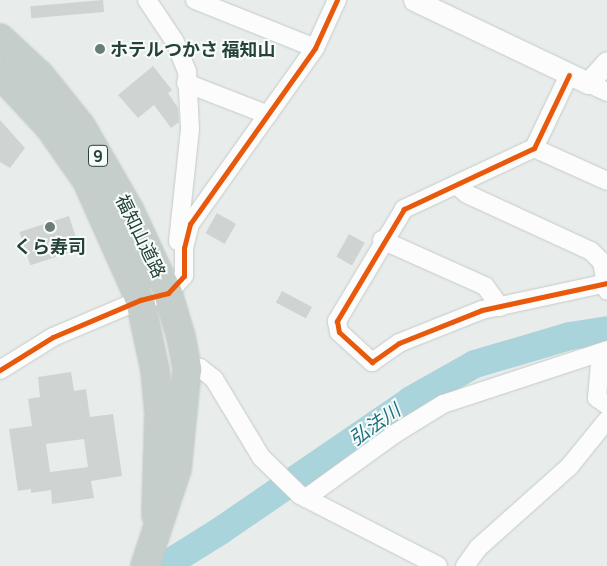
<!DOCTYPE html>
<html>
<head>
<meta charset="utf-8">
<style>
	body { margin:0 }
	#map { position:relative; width:607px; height:566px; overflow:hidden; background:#e8edeb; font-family:Manrope,"Noto Sans JP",sans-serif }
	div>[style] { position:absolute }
	.river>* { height:28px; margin:-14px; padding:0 14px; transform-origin:14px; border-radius:14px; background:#a9d4db }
	.building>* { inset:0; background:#cfd4d2; transform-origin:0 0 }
	.roads { filter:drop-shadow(0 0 1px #c5cac8) drop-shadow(0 0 1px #c5cac8) }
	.minor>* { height:18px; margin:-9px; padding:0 9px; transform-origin:9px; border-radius:9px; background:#fcfcfc }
	.tertiary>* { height:21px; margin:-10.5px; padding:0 10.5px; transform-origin:10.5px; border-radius:10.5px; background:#fcfcfc }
	.trunk>* { height:28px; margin:-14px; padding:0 14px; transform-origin:14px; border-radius:14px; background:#c6cecc }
	.cycleway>* { height:5px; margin:-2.5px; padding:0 2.5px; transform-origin:2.5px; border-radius:2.5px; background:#e8590c }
	.dots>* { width:14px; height:14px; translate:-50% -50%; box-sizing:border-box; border:2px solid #f7fbf9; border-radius:50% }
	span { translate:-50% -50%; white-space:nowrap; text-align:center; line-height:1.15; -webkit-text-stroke:4px #f7fbf9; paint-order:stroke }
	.shield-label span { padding:1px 4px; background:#f7fbf9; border:1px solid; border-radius:4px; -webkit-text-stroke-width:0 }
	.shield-label { font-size:16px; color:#24423a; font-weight:700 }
	.poi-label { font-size:18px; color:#24423a; font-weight:700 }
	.left { translate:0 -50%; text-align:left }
	.street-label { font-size:18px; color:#24423a }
	.water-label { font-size:19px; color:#1c6f80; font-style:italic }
</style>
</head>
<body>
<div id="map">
	<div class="river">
		<i style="left:164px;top:566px;width:66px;rotate:-32deg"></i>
		<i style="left:220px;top:531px;width:232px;rotate:-34.4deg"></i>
		<i style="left:411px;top:400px;width:73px;rotate:-29.4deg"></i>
		<i style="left:475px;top:364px;width:99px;rotate:-16.4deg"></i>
		<i style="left:570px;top:336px;width:37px;rotate:-9deg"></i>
	</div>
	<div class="building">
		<i style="left:103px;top:0;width:12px;height:73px;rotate:85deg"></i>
		<i style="clip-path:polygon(153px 66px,172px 90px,168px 93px,178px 108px,179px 122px,171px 128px,154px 105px,138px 118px,118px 95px)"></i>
		<i style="clip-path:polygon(0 120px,25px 148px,10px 168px,0 162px)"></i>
		<i style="left:217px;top:213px;width:22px;height:23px;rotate:30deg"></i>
		<i style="left:69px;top:216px;width:35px;height:52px;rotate:72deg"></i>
		<i style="left:349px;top:234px;width:18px;height:26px;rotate:29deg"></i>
		<i style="left:282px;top:291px;width:34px;height:13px;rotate:28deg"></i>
		<i style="clip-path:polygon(evenodd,71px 372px,74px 391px,86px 389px,90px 417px,113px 414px,122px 476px,91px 481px,94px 498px,52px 504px,51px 490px,31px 493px,31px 489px,18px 491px,9px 429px,32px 426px,28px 399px,40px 397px,38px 377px,71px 372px,84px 439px,88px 467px,50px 472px,46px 444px,84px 439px)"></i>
	</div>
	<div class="roads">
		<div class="minor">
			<i style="left:147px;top:0;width:50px;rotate:56.3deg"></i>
			<i style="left:175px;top:42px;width:31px;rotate:68deg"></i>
			<i style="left:187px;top:71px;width:58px;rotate:87deg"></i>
			<i style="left:190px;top:129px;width:113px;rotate:96.1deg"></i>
			<i style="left:195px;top:0;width:129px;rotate:21.8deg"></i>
			<i style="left:569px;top:75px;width:81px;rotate:115.6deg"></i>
			<i style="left:534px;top:148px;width:144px;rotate:154.9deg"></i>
			<i style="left:404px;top:209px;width:131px;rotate:120.9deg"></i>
			<i style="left:337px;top:321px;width:11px;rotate:80deg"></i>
			<i style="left:339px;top:332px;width:45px;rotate:42.3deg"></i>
			<i style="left:372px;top:362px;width:33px;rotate:-35deg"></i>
			<i style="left:399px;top:343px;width:89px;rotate:-21.7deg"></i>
			<i style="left:482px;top:310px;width:128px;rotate:-12.2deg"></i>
			<i style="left:186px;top:83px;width:88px;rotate:21.3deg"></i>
			<i style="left:588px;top:83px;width:21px;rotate:25deg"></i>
			<i style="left:534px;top:148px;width:80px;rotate:24.3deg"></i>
			<i style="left:456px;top:185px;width:14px;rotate:39deg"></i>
			<i style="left:467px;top:194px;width:136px;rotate:24.7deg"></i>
			<i style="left:591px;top:251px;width:16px;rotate:45deg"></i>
			<i style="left:602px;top:262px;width:29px;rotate:80deg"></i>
			<i style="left:382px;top:240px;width:113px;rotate:24.1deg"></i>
			<i style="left:485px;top:286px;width:26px;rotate:54deg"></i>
			<i style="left:601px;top:353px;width:45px;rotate:95.1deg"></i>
			<i style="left:597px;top:398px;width:12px;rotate:35deg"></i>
			<i style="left:187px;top:369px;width:13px;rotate:-4deg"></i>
			<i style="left:200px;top:368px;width:18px;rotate:38deg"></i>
			<i style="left:214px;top:379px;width:91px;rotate:58.9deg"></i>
			<i style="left:261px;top:457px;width:54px;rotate:44.3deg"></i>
			<i style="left:300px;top:495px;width:155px;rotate:27.2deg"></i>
			<i style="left:0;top:370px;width:62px;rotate:-31.9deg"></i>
			<i style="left:53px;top:337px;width:95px;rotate:-23deg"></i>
			<i style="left:140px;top:300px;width:29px;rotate:-14deg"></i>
			<i style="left:168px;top:293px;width:23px;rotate:-47deg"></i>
			<i style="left:184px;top:276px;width:28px;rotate:-90deg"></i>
			<i style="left:184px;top:248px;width:25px;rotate:-76deg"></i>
			<i style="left:190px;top:224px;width:216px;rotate:-54.6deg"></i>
			<i style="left:315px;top:48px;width:53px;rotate:-65.4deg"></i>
			<i style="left:306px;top:498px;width:111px;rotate:-35.8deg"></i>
			<i style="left:396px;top:433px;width:55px;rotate:-31.7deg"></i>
			<i style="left:443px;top:404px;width:173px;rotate:-18.2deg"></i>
			<i style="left:465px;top:566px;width:22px;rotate:-54deg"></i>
			<i style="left:478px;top:548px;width:122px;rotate:-41.7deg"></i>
			<i style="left:569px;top:467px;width:60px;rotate:-51deg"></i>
		</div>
		<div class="tertiary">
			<i style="left:414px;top:0;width:193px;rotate:25.5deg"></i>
			<i style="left:588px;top:83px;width:28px;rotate:-48deg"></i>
		</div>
		<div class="trunk">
			<i style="left:0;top:38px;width:54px;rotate:42.8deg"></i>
			<i style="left:40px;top:75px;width:65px;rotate:51.2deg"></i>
			<i style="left:81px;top:126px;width:96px;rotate:60deg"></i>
			<i style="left:129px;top:209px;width:93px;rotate:65.1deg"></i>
			<i style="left:168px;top:293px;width:46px;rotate:73.5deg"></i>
			<i style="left:181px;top:337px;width:33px;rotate:79deg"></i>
			<i style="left:187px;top:369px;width:100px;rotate:95.7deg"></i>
			<i style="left:177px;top:469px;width:102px;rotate:108.3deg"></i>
			<i style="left:0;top:74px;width:74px;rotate:47.2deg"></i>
			<i style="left:50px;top:128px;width:65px;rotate:55.1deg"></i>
			<i style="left:87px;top:181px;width:130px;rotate:66deg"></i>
			<i style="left:140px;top:300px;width:72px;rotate:77.9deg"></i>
			<i style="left:155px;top:370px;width:43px;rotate:84.7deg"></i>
			<i style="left:159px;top:413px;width:102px;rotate:91.7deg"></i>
		</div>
	</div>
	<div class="cycleway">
		<i style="left:569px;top:75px;width:81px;rotate:115.6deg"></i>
		<i style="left:534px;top:148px;width:144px;rotate:154.9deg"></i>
		<i style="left:404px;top:209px;width:131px;rotate:120.9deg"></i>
		<i style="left:337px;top:321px;width:11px;rotate:80deg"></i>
		<i style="left:339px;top:332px;width:45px;rotate:42.3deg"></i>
		<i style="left:372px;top:362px;width:33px;rotate:-35deg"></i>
		<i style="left:399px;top:343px;width:89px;rotate:-21.7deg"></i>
		<i style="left:482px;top:310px;width:128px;rotate:-12.2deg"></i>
		<i style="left:0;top:370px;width:62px;rotate:-31.9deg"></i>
		<i style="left:53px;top:337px;width:95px;rotate:-23deg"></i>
		<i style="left:140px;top:300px;width:29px;rotate:-14deg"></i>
		<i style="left:168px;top:293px;width:23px;rotate:-47deg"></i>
		<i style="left:184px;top:276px;width:28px;rotate:-90deg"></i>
		<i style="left:184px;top:248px;width:25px;rotate:-76deg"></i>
		<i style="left:190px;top:224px;width:216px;rotate:-54.6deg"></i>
		<i style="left:315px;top:48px;width:53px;rotate:-65.4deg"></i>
	</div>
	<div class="dots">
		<i style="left:100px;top:49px;background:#697e78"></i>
		<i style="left:50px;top:227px;background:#697e78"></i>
	</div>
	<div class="shield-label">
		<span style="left:98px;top:156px">9</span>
	</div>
	<div class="poi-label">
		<span class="left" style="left:110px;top:49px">ホテルつかさ 福知山</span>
		<span style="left:50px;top:246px">くら寿司</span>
	</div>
	<div class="street-label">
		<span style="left:141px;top:236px;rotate:64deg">福知山道路</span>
	</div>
	<div class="water-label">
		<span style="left:375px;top:425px;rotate:-35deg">弘法川</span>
	</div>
</div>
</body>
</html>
